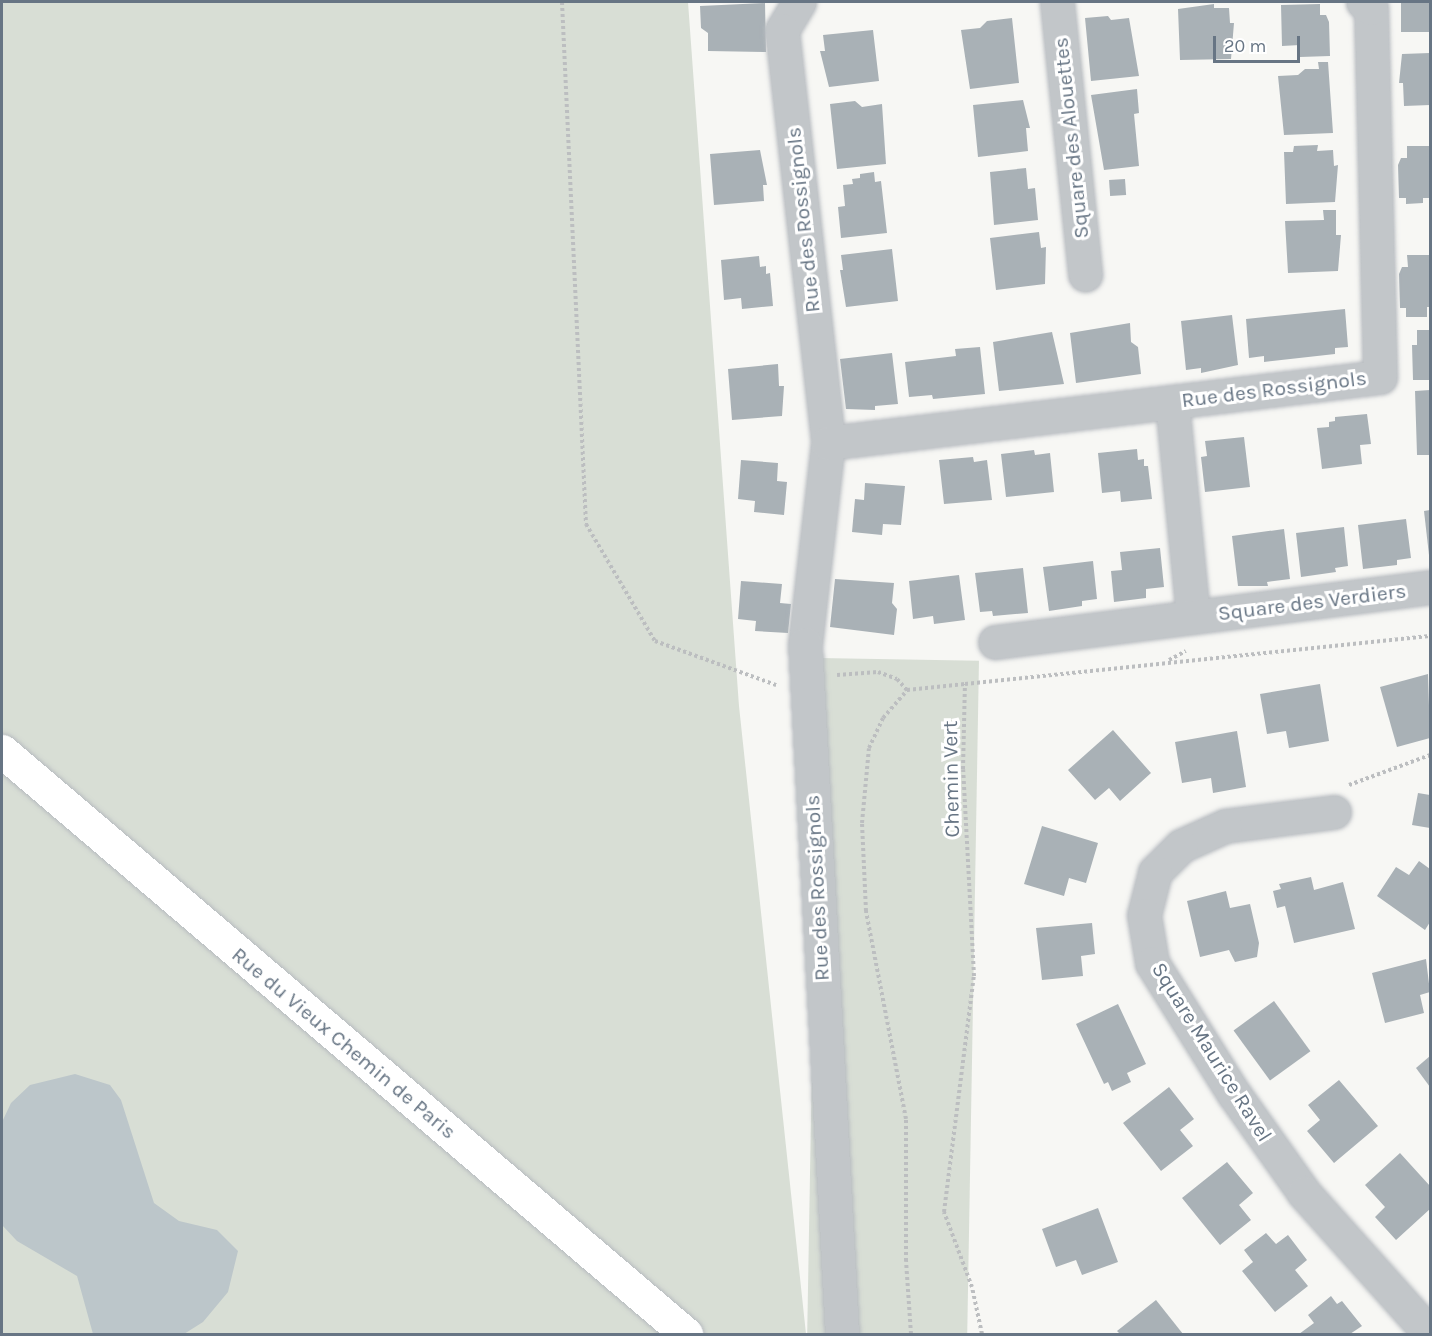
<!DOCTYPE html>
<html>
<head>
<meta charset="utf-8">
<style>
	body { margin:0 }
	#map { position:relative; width:1432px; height:1336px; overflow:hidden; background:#f7f7f4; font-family:Karla,sans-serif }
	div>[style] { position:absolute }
	.green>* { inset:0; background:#d8ded5; transform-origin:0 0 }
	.water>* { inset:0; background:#bcc6ca }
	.building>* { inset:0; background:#a9b1b6; transform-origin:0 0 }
	.path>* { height:4px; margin-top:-2px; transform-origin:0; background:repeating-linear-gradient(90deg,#bcbec0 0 3px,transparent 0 6px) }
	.roads { filter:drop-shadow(0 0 2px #b7bbc0) drop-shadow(0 0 2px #b7bbc0) }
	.street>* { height:33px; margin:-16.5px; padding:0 16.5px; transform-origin:16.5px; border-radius:16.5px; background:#c2c6c9 }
	.secondary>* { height:33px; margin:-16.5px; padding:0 16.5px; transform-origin:16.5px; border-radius:16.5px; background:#fff }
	span { translate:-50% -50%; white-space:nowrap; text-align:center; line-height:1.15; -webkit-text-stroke:6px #fff; paint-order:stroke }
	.street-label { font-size:21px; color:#677584 }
	.frame { position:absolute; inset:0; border:3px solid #677584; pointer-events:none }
	.scale { position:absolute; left:1213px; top:36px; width:87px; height:27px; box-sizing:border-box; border:3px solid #677584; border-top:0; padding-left:8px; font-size:18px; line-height:21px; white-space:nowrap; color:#677584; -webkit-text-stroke:4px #fff; paint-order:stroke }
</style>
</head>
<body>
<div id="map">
	<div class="green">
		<i style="clip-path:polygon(2px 2px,688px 2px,739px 706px,806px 1334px,2px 1334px)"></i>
		<i style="left:819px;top:658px;width:160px;height:677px;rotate:1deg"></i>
	</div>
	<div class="water">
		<i style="clip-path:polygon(75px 1074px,110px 1085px,121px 1100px,154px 1203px,179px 1221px,217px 1230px,238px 1251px,228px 1292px,203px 1322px,184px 1334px,93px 1334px,77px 1276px,17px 1241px,2px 1225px,2px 1122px,11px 1103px,30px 1085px)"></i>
	</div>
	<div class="building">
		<i style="left:1401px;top:2px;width:29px;height:30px"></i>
		<i style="clip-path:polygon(765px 3px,766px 52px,708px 51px,708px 33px,701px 28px,700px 6px)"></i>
		<i style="clip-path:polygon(1214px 4px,1214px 8px,1229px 8px,1230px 23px,1234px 23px,1231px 59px,1180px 60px,1178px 9px)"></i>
		<i style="clip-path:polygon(1320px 4px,1320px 15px,1326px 15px,1329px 22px,1330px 56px,1300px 57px,1300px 45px,1282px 46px,1281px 5px)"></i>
		<i style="clip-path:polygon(1108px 16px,1111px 20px,1129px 18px,1139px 76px,1091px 81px,1085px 18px)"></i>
		<i style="clip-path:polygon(1012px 18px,1019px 83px,970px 89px,961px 30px,980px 28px,987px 21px)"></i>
		<i style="clip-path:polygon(873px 30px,879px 81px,829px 87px,820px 51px,825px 51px,823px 35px)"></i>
		<i style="clip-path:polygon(1430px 53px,1430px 105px,1404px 106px,1403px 83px,1399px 83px,1402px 54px)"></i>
		<i style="clip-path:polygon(1318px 62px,1328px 62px,1333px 133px,1284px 135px,1278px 76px,1298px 75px,1305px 69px,1319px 69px)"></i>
		<i style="clip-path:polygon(1137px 89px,1139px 113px,1134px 114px,1139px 166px,1104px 170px,1091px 95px)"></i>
		<i style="clip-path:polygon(1023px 100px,1030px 128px,1026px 128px,1028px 151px,978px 157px,973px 105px)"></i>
		<i style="clip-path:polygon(855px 101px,862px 107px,882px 104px,886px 164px,837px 169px,830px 104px)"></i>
		<i style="clip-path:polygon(1318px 145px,1317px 151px,1333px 150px,1334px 166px,1338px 165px,1335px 202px,1286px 204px,1284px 152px,1293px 152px,1294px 146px)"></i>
		<i style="clip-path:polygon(1407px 146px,1430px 146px,1430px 198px,1423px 198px,1423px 203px,1406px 204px,1406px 198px,1399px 198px,1398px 165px,1401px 158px,1407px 158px)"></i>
		<i style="clip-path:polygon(760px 150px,767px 185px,763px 185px,764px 201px,714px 205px,710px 154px)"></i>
		<i style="clip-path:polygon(1026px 168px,1028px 189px,1035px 188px,1038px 220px,994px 225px,990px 172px)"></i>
		<i style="clip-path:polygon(874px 172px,875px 182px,881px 181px,887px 233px,841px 238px,838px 207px,845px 206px,843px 185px,853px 184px,852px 179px,860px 178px,860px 174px)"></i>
		<i style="left:1125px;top:179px;width:16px;height:16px;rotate:86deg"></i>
		<i style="clip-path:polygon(1323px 210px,1336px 210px,1336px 235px,1341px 235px,1338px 271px,1288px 273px,1285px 221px,1324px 220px)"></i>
		<i style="clip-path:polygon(1039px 232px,1041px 248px,1046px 247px,1045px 284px,996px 290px,990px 238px)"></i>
		<i style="clip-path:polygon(892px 249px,898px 301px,846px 307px,840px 270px,843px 270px,841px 255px)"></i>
		<i style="clip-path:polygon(1407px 255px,1430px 255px,1430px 307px,1427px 307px,1427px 317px,1406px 317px,1406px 308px,1400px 308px,1399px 274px,1402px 267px,1408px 267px)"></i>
		<i style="clip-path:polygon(759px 256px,760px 267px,766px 266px,766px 274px,770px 273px,773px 306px,742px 309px,741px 298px,724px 300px,721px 260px)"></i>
		<i style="clip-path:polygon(1345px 309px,1348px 347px,1335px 348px,1335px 354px,1264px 362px,1264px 356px,1249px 358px,1246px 319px)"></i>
		<i style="clip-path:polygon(1232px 315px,1238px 365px,1201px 373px,1201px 368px,1186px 370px,1181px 321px)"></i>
		<i style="clip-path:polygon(1130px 323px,1131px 342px,1138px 347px,1141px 374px,1076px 383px,1070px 333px)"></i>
		<i style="clip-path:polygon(1417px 330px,1430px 330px,1430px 380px,1413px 380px,1412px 345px,1417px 345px)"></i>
		<i style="clip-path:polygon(1052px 332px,1064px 384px,999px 391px,993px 342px)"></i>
		<i style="clip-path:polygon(980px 347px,985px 394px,933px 399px,932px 395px,909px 397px,905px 362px,956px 356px,955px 349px)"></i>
		<i style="clip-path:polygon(892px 353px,898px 404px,875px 406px,875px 410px,846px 409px,840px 359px)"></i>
		<i style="clip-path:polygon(778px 364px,779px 386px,784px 386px,782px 416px,732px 420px,728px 369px)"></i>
		<i style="clip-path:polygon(1430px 390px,1430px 455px,1417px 455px,1415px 391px)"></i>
		<i style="clip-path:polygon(1367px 414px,1371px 444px,1360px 445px,1362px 464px,1322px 469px,1317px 428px,1329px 427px,1329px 422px,1335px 421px,1335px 417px)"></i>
		<i style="clip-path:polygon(1244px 437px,1250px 487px,1205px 492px,1201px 457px,1207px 456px,1205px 441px)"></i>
		<i style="clip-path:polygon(1137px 449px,1138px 460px,1144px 459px,1144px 466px,1148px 466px,1152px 499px,1121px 502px,1120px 491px,1102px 493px,1098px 453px)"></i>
		<i style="clip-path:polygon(1034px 450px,1035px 455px,1050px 453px,1054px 492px,1006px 497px,1001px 454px)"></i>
		<i style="clip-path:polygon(973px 457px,974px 462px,987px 460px,992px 500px,944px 504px,939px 460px)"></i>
		<i style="clip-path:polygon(741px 460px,778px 463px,777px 481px,787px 482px,784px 515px,754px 512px,755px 501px,738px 499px)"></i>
		<i style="clip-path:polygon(865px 483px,905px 486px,901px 525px,883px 524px,882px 535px,852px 532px,855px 499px,864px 500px)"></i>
		<i style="clip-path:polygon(1430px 510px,1430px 555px,1429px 555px,1424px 511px)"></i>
		<i style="clip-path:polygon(1406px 519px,1411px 558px,1397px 560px,1397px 565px,1363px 569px,1358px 525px)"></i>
		<i style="clip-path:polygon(1344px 527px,1348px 566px,1335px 568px,1336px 572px,1301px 577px,1296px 533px)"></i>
		<i style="clip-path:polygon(1284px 529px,1290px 579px,1267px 582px,1268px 586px,1238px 586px,1232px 536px)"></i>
		<i style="clip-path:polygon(1160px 548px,1164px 587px,1146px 589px,1146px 598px,1114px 602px,1111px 571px,1122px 570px,1120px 552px)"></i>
		<i style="clip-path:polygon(1093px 561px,1097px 599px,1082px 601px,1082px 606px,1049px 611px,1043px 567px)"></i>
		<i style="clip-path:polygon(1023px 568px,1028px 613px,993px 616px,992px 611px,980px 612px,975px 573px)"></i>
		<i style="clip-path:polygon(959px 575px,965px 620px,934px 624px,933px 616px,913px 619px,909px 581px)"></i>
		<i style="clip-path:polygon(835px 579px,894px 583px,892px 603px,897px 609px,894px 635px,830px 627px)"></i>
		<i style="clip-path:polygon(741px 581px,782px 584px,780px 603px,791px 604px,788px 633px,755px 631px,756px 621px,738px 619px)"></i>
		<i style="clip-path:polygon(1428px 674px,1430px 738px,1397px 747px,1380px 687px)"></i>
		<i style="clip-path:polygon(1320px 684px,1329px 741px,1289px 748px,1286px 731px,1267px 734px,1260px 694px)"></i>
		<i style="clip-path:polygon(1113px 730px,1151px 773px,1120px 801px,1109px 788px,1095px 800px,1068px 770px)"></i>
		<i style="clip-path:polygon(1237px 731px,1246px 787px,1213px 793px,1211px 778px,1182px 783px,1175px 742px)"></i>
		<i style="clip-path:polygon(1418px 793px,1430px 795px,1430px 828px,1412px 825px)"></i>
		<i style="clip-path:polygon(1042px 826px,1098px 843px,1086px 883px,1069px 878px,1064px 896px,1024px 884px)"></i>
		<i style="clip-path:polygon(1419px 861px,1430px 869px,1430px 922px,1425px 930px,1377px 896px,1396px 867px,1409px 875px)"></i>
		<i style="clip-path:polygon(1311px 877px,1314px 890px,1343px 882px,1355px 929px,1294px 943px,1285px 906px,1277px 908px,1273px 891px,1281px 889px,1279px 884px)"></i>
		<i style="clip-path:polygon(1226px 891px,1230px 908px,1250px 904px,1259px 943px,1257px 957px,1235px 962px,1229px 950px,1200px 957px,1187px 901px)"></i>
		<i style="clip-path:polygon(1092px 923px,1095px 954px,1081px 956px,1083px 976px,1042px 980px,1036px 928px)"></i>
		<i style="clip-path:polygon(1426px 959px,1430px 992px,1420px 995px,1424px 1013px,1385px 1023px,1372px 973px)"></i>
		<i style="left:1274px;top:1001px;width:62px;height:50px;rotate:54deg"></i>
		<i style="clip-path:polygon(1118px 1004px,1146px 1064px,1127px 1073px,1131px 1082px,1112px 1091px,1108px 1082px,1104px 1084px,1076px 1024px)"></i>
		<i style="clip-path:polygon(1430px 1056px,1430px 1087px,1416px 1068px)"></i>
		<i style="clip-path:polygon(1339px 1080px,1378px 1126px,1334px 1163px,1307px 1131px,1320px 1120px,1308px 1105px)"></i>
		<i style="clip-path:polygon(1169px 1087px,1194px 1119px,1180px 1130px,1193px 1146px,1161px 1171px,1123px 1123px)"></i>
		<i style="clip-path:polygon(1400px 1153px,1430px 1186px,1430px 1209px,1396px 1240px,1375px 1217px,1385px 1207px,1365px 1185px)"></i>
		<i style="clip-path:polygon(1227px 1162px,1253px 1193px,1239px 1205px,1251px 1220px,1220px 1245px,1182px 1198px)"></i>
		<i style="clip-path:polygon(1098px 1208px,1118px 1262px,1082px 1275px,1076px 1260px,1056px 1267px,1042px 1229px)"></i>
		<i style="clip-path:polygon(1266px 1233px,1276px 1244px,1288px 1235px,1307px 1260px,1295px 1270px,1308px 1286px,1275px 1312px,1242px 1271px,1253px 1262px,1244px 1250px)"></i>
		<i style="clip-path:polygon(1331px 1296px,1337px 1304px,1342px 1301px,1362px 1326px,1350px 1334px,1299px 1334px,1314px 1323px,1308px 1315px)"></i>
		<i style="clip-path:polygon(1156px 1300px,1183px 1334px,1120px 1334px,1117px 1331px)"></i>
	</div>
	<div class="path">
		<i style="left:562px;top:2px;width:523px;rotate:87.37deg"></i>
		<i style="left:586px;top:524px;width:136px;rotate:59.5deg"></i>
		<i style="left:655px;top:641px;width:129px;rotate:20deg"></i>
		<i style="left:1169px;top:660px;width:19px;rotate:-28deg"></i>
		<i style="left:837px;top:675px;width:41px;rotate:-4.2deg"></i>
		<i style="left:878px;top:672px;width:20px;rotate:20deg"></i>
		<i style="left:897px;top:679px;width:15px;rotate:48deg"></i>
		<i style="left:1349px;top:785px;width:86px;rotate:-20.3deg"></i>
		<i style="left:911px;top:1334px;width:73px;rotate:-93.9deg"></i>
		<i style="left:906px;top:1261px;width:142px;rotate:-90deg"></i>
		<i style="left:906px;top:1119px;width:212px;rotate:-100.9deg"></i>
		<i style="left:866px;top:911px;width:88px;rotate:-92.6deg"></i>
		<i style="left:862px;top:823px;width:75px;rotate:-84.7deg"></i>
		<i style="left:869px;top:748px;width:33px;rotate:-65deg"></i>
		<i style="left:883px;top:718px;width:37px;rotate:-49deg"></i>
		<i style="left:907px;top:690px;width:58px;rotate:-5.9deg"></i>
		<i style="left:982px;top:1334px;width:48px;rotate:-102deg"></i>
		<i style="left:972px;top:1287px;width:80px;rotate:-110.5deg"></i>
		<i style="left:944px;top:1212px;width:238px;rotate:-82.8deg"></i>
		<i style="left:974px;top:976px;width:207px;rotate:-93deg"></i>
		<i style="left:963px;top:769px;width:85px;rotate:-88.7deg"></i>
		<i style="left:965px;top:684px;width:467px;rotate:-5.9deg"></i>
	</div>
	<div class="roads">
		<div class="street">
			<i style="left:799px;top:2px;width:33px;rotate:121deg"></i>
			<i style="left:782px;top:30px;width:416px;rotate:83.6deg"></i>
			<i style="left:828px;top:443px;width:202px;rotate:96.5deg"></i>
			<i style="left:805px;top:644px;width:691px;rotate:86.93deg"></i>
			<i style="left:1057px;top:2px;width:274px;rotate:84.1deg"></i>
			<i style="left:1172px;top:402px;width:216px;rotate:84.4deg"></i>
			<i style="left:828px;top:443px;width:556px;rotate:-6.82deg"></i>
			<i style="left:1380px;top:377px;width:369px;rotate:-91.4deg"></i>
			<i style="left:1371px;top:8px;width:10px;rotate:-143deg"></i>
			<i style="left:995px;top:642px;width:438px;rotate:-7.2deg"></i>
			<i style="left:1334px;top:812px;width:110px;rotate:172.7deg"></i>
			<i style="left:1225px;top:826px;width:48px;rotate:155.6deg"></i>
			<i style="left:1181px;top:846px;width:37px;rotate:135deg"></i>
			<i style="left:1155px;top:872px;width:44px;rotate:104.3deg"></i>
			<i style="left:1144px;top:915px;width:49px;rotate:80.5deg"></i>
			<i style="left:1152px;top:963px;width:155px;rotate:58deg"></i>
			<i style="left:1234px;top:1094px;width:121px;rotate:54.7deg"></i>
			<i style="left:1304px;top:1193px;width:189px;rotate:48.2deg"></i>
		</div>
		<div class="secondary">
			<i style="left:2px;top:751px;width:899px;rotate:40.44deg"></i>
		</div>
	</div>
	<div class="street-label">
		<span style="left:1071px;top:138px;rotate:-96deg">Square des Alouettes</span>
		<span style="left:803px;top:220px;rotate:-96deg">Rue des Rossignols</span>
		<span style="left:1274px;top:389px;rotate:-7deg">Rue des Rossignols</span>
		<span style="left:1312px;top:602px;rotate:-7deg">Square des Verdiers</span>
		<span style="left:951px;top:779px;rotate:-91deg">Chemin Vert</span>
		<span style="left:817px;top:888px;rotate:-93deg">Rue des Rossignols</span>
		<span style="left:344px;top:1043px;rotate:40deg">Rue du Vieux Chemin de Paris</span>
		<span style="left:1212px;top:1052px;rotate:58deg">Square Maurice Ravel</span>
	</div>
	<div class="frame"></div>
	<div class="scale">20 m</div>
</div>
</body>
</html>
